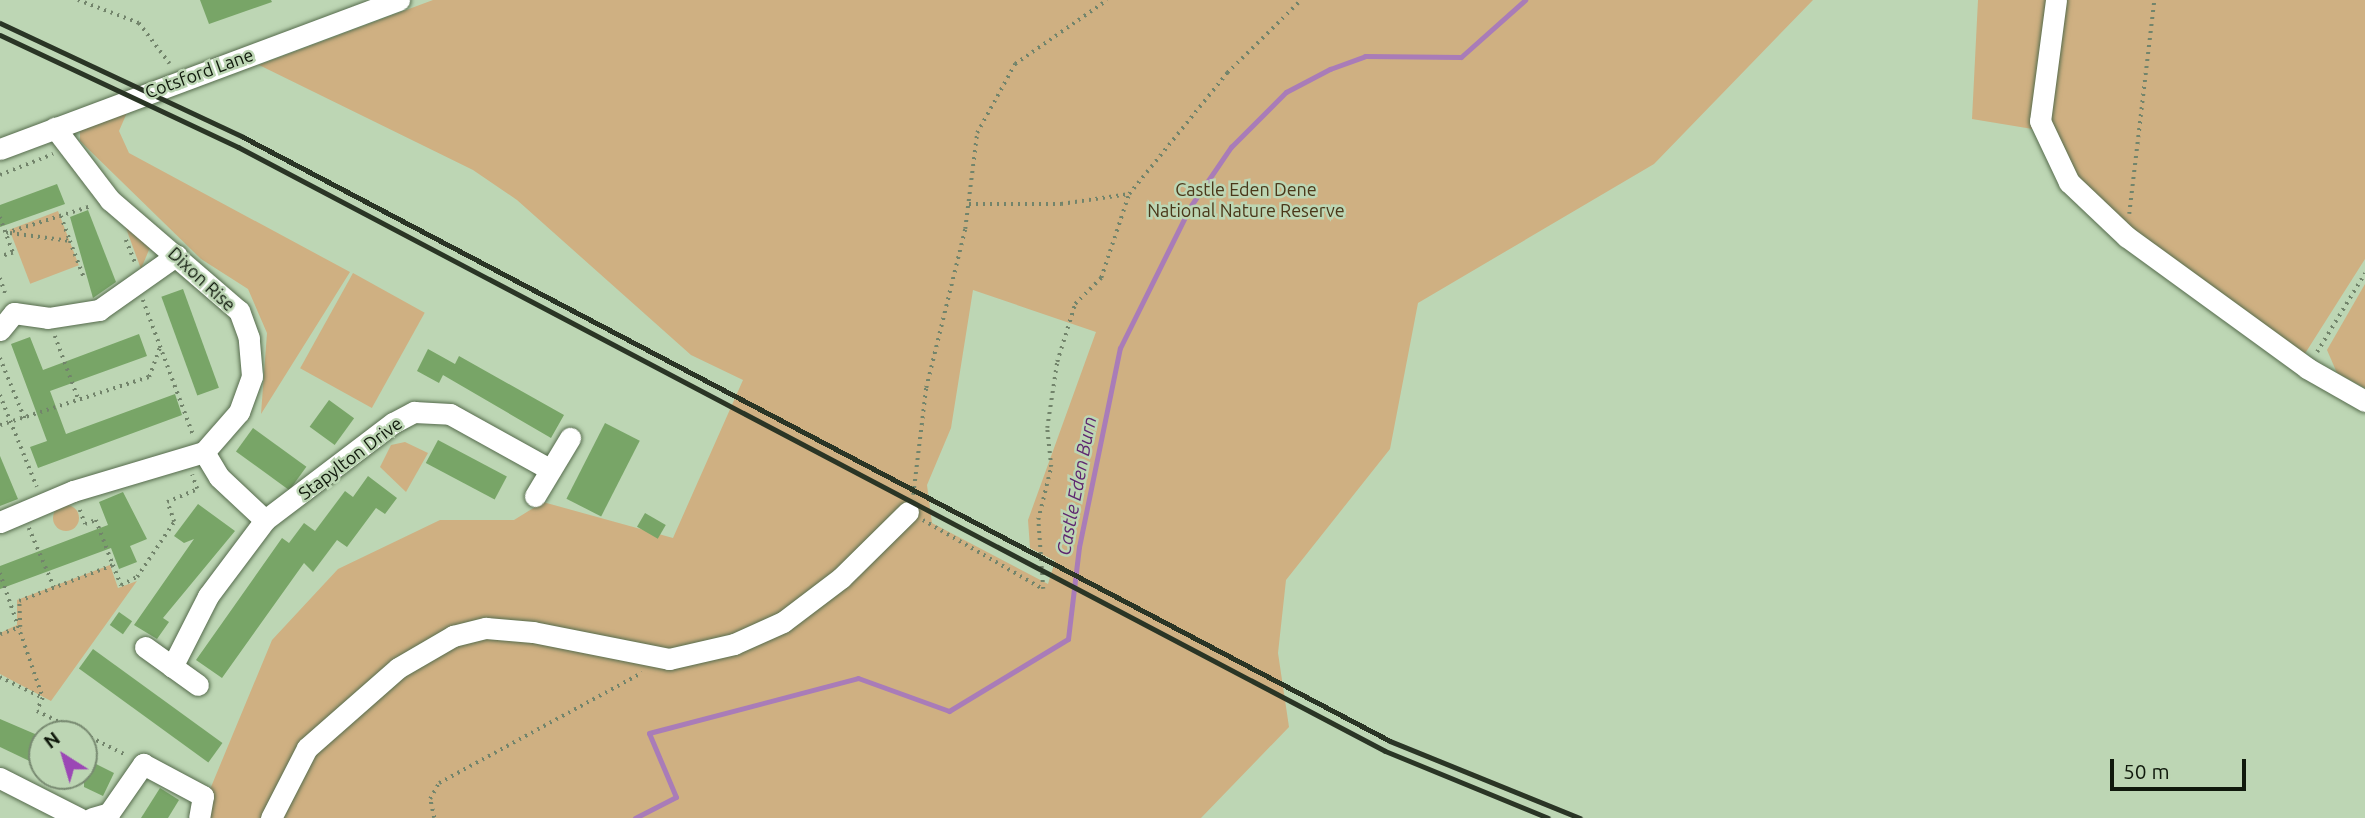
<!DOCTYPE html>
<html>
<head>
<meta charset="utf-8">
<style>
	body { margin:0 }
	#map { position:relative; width:2365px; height:818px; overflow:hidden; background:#bdd6b4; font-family:Ubuntu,sans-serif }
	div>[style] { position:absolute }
	.green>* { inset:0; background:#cfb082; transform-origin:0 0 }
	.round { border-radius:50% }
	.stream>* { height:5px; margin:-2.5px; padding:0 2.5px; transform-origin:2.5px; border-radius:2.5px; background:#a97cb8 }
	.building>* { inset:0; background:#78a567; transform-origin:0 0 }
	.path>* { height:3.5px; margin-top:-1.75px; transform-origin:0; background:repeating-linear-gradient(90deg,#72846b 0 2px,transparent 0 7px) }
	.roads { filter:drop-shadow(0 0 2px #556b4c) drop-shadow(0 0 2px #556b4c) }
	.minor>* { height:21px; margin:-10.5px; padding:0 10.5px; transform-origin:10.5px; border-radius:10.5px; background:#fff }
	.rail>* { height:5px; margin:-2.5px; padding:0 2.5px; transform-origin:2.5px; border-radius:2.5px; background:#2a3525 }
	span { translate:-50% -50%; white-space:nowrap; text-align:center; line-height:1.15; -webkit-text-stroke:5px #bdd6b4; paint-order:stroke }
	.street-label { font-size:18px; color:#10190c }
	.park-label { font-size:18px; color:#4a3719 }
	.water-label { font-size:19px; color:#5e2670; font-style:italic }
	.north { position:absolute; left:28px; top:720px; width:70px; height:70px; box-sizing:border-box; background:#bdd6b4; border:2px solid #788a71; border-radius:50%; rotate:323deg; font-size:19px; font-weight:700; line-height:28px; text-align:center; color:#10190c }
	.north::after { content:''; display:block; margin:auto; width:24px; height:32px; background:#9b47b5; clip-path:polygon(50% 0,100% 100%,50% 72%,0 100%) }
	.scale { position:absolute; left:2110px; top:759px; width:136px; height:32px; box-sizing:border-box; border:4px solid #10190c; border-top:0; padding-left:9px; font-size:21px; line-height:24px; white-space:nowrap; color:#10190c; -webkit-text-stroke:5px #bdd6b4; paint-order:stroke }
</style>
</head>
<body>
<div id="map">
	<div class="green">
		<i style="clip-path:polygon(evenodd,433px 0,1813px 0,1654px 164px,1418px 303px,1390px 449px,1286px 580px,1278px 653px,1289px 727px,1201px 818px,191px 818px,211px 787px,272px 640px,338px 569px,440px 520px,514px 520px,543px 502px,673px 538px,743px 380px,691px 355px,517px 200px,473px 170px,259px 65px,433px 0,973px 290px,1096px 332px,1028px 520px,1030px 548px,1055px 561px,1048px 584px,932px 523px,927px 485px,951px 428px,973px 290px)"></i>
		<i style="clip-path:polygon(1978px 0,2365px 0,2365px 259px,2299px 363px,2069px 182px,2045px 131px,1972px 119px)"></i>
		<i style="clip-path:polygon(129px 108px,119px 131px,129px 153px,350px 272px,261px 414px,267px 333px,248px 289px,201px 259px,80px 141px,80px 126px)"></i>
		<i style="left:58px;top:211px;width:58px;height:52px;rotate:69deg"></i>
		<i style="clip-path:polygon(120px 212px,151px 245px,141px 269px)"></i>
		<i style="left:353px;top:273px;width:82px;height:109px;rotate:29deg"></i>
		<i style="clip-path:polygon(2365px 284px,2365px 388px,2337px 373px,2327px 350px)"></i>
		<i style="clip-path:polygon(405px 442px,428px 453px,406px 492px,380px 467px,391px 445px)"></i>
		<i class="round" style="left:53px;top:505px;width:26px;height:26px"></i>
		<i style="clip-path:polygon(110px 565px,118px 588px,137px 581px,51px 701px,0 674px,0 633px,17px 625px,17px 600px)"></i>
	</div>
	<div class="stream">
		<i style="left:635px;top:818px;width:46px;rotate:-27.1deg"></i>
		<i style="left:676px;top:797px;width:69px;rotate:-112.9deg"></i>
		<i style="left:649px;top:733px;width:216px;rotate:-14.7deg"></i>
		<i style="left:858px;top:678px;width:97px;rotate:19.9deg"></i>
		<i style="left:949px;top:711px;width:139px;rotate:-31.2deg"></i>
		<i style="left:1068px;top:639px;width:93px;rotate:-83.2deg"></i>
		<i style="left:1079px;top:547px;width:203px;rotate:-78.4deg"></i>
		<i style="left:1120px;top:348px;width:157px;rotate:-63.6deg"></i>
		<i style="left:1190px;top:207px;width:73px;rotate:-55.7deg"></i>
		<i style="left:1231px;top:147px;width:78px;rotate:-45deg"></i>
		<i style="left:1286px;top:92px;width:50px;rotate:-27.6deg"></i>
		<i style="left:1330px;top:69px;width:37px;rotate:-20deg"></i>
		<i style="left:1365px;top:56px;width:96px;rotate:0.6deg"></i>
		<i style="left:1461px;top:57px;width:86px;rotate:-41.7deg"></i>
	</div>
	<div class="building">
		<i style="clip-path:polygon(200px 0,271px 0,272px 2px,209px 24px)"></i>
		<i style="clip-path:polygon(57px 184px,65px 204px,0 227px,0 205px)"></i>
		<i style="clip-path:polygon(88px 210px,116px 282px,93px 298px,70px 217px)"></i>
		<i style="left:183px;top:289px;width:105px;height:23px;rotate:70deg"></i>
		<i style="clip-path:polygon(139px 334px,147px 356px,50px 391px,66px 434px,175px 394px,182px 415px,38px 468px,30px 447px,47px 441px,11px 344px,30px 337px,43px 370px)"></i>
		<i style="clip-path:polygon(428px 349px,455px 364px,459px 356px,564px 415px,551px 438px,443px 375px,439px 383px,417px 371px)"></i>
		<i style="left:329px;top:400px;width:31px;height:33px;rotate:36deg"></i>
		<i style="left:605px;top:423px;width:39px;height:85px;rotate:27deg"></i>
		<i style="left:253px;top:428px;width:66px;height:29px;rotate:36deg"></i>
		<i style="left:438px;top:440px;width:78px;height:26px;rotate:28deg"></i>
		<i style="clip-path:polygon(0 456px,18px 499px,0 506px)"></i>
		<i style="clip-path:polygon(368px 476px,397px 498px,385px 514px,376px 508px,347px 547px,337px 540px,313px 572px,304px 563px,222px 678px,196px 660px,282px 538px,289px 543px,304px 523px,315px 531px,345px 491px,353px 497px)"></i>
		<i style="clip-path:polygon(123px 492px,147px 539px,130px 546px,137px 562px,119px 569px,111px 548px,0 589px,0 566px,108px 525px,99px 502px)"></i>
		<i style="clip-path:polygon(198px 504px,235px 531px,163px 618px,169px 622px,157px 639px,134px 625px,194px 539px,184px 543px,174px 536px)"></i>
		<i style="left:645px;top:513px;width:24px;height:16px;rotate:30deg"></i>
		<i style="left:119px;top:612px;width:16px;height:16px;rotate:35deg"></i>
		<i style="left:93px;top:649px;width:160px;height:24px;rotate:36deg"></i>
		<i style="clip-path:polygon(0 719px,42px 737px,42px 767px,0 747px)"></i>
		<i style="clip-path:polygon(84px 758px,114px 773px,103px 796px,84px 787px)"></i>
		<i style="clip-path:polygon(160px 788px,179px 800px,168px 818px,141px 818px)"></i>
	</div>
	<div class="path">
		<i style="left:78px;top:0;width:65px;rotate:20.7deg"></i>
		<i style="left:139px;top:23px;width:51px;rotate:52.9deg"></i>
		<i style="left:0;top:175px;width:57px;rotate:-21.6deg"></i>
		<i style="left:969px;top:204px;width:92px"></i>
		<i style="left:1061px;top:204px;width:69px;rotate:-8.4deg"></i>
		<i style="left:2129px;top:214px;width:215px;rotate:-83.3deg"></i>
		<i style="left:61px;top:216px;width:27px;rotate:70deg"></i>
		<i style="left:0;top:217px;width:38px;rotate:70deg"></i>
		<i style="left:13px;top:253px;width:14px;rotate:163deg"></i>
		<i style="left:6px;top:233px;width:89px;rotate:-17.6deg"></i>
		<i style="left:10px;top:233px;width:61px;rotate:7.6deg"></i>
		<i style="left:70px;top:241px;width:39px;rotate:69deg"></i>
		<i style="left:126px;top:240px;width:24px;rotate:68deg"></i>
		<i style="left:0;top:278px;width:18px;rotate:71deg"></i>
		<i style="left:143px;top:300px;width:146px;rotate:69.6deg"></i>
		<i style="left:55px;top:336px;width:69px;rotate:69.7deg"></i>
		<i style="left:2317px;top:352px;width:92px;rotate:-58.7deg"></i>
		<i style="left:0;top:358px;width:66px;rotate:67.7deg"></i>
		<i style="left:0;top:395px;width:99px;rotate:68.1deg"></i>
		<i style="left:0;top:425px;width:157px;rotate:-17.9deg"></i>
		<i style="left:149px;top:377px;width:32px;rotate:-70deg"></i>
		<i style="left:913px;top:495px;width:108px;rotate:-83.1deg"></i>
		<i style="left:926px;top:388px;width:164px;rotate:-76.2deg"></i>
		<i style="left:965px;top:229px;width:97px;rotate:-82.9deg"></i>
		<i style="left:977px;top:133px;width:79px;rotate:-61.2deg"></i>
		<i style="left:1015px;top:64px;width:112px;rotate:-34.8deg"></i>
		<i style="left:80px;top:510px;width:15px;rotate:70deg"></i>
		<i style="left:85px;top:524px;width:12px;rotate:-20deg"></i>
		<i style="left:96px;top:520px;width:48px;rotate:69.3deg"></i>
		<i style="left:923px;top:520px;width:138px;rotate:29.9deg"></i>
		<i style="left:1043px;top:589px;width:69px;rotate:-94.1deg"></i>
		<i style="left:1038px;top:520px;width:55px;rotate:-76.2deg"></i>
		<i style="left:1051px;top:467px;width:39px;rotate:-96deg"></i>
		<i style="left:1047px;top:428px;width:67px;rotate:-81.4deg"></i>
		<i style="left:1057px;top:362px;width:61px;rotate:-72.8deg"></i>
		<i style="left:1075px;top:304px;width:37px;rotate:-45deg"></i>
		<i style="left:1101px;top:278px;width:89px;rotate:-71.6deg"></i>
		<i style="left:1129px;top:194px;width:156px;rotate:-51deg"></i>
		<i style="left:1227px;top:73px;width:104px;rotate:-44.6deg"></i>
		<i style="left:29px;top:528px;width:64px;rotate:67deg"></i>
		<i style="left:0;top:573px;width:132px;rotate:71deg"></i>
		<i style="left:0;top:634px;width:21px;rotate:-19deg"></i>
		<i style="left:20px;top:627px;width:26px;rotate:-92deg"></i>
		<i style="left:19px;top:601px;width:101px;rotate:-21deg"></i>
		<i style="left:113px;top:565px;width:22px;rotate:68deg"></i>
		<i style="left:121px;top:585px;width:18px;rotate:-27deg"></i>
		<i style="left:137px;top:577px;width:66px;rotate:-56.1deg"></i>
		<i style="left:174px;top:522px;width:21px;rotate:-109deg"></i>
		<i style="left:167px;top:502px;width:33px;rotate:-23deg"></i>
		<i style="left:197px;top:489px;width:15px;rotate:-110deg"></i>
		<i style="left:0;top:677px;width:48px;rotate:26deg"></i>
		<i style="left:43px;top:698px;width:14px;rotate:115deg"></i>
		<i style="left:37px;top:711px;width:52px;rotate:26.1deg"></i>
		<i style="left:84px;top:734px;width:47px;rotate:26.6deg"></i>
		<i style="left:434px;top:818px;width:19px;rotate:-102deg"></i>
		<i style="left:430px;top:799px;width:18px;rotate:-61deg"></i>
		<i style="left:439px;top:783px;width:231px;rotate:-28.5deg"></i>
	</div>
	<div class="roads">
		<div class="minor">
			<i style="left:2056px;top:0;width:122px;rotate:97.5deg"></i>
			<i style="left:2040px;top:121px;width:68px;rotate:64.6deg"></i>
			<i style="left:2069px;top:182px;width:80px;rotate:43.5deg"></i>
			<i style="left:2127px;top:237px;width:223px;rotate:36deg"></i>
			<i style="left:2307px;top:368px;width:67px;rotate:29.6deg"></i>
			<i style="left:0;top:149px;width:426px;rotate:-20.5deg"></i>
			<i style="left:0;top:330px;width:22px;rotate:-51deg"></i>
			<i style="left:14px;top:313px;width:34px;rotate:8deg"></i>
			<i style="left:48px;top:318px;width:52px;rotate:-8.9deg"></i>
			<i style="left:99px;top:310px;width:95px;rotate:-35.2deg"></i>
			<i style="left:204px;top:452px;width:29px;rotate:59deg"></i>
			<i style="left:219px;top:477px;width:63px;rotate:43.1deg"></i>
			<i style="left:535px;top:496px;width:68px;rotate:-58.9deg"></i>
			<i style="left:0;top:522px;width:79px;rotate:-23deg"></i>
			<i style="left:73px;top:491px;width:137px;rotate:-16.6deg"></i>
			<i style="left:204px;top:452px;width:53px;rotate:-48.8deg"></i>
			<i style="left:239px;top:412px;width:38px;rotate:-70deg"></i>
			<i style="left:252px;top:376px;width:38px;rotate:-95deg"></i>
			<i style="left:249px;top:338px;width:29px;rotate:-110deg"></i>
			<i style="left:239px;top:311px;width:170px;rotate:-139.3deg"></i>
			<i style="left:110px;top:200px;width:91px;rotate:-127.4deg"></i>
			<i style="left:145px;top:647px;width:65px;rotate:35.6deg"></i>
			<i style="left:172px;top:667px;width:80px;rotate:-63.1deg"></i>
			<i style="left:208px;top:596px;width:95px;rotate:-53.1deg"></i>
			<i style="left:265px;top:520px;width:161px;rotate:-37.2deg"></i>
			<i style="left:393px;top:423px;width:24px;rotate:-28deg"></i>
			<i style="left:414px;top:412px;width:36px;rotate:3deg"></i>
			<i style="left:450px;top:414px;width:115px;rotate:29deg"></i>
			<i style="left:0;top:778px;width:89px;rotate:26.9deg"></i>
			<i style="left:92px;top:818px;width:18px;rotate:-16deg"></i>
			<i style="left:109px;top:813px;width:60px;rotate:-55.2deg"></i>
			<i style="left:143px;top:764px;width:68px;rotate:28.1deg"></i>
			<i style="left:203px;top:796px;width:22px;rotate:100deg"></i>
			<i style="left:271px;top:818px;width:79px;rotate:-62.8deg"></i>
			<i style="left:307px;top:748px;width:121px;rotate:-41.3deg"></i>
			<i style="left:398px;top:668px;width:64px;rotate:-30.2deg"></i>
			<i style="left:453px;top:636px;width:34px;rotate:-14deg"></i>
			<i style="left:486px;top:628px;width:47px;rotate:4.9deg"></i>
			<i style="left:533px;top:632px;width:139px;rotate:11.2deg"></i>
			<i style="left:669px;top:659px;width:67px;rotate:-13deg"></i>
			<i style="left:734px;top:644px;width:54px;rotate:-24.2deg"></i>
			<i style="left:783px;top:622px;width:73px;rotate:-37.2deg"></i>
			<i style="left:841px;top:578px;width:94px;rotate:-44.6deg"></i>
		</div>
	</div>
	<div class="rail">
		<i style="left:0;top:23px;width:268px;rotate:25.1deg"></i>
		<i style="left:243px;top:137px;width:1296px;rotate:27.77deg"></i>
		<i style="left:1390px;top:741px;width:205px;rotate:22.1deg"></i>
		<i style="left:0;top:35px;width:263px;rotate:25.2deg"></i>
		<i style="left:238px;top:147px;width:1296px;rotate:27.77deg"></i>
		<i style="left:1385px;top:751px;width:176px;rotate:22.3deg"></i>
	</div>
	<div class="street-label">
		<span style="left:199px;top:73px;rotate:-20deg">Cotsford Lane</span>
		<span style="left:202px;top:279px;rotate:43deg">Dixon Rise</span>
		<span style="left:350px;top:458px;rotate:-37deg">Stapylton Drive</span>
	</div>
	<div class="park-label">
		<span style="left:1246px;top:200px">Castle Eden Dene<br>National Nature Reserve</span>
	</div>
	<div class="water-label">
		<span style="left:1077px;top:486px;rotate:-79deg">Castle Eden Burn</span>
	</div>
	<div class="north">N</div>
	<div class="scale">50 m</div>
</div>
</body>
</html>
